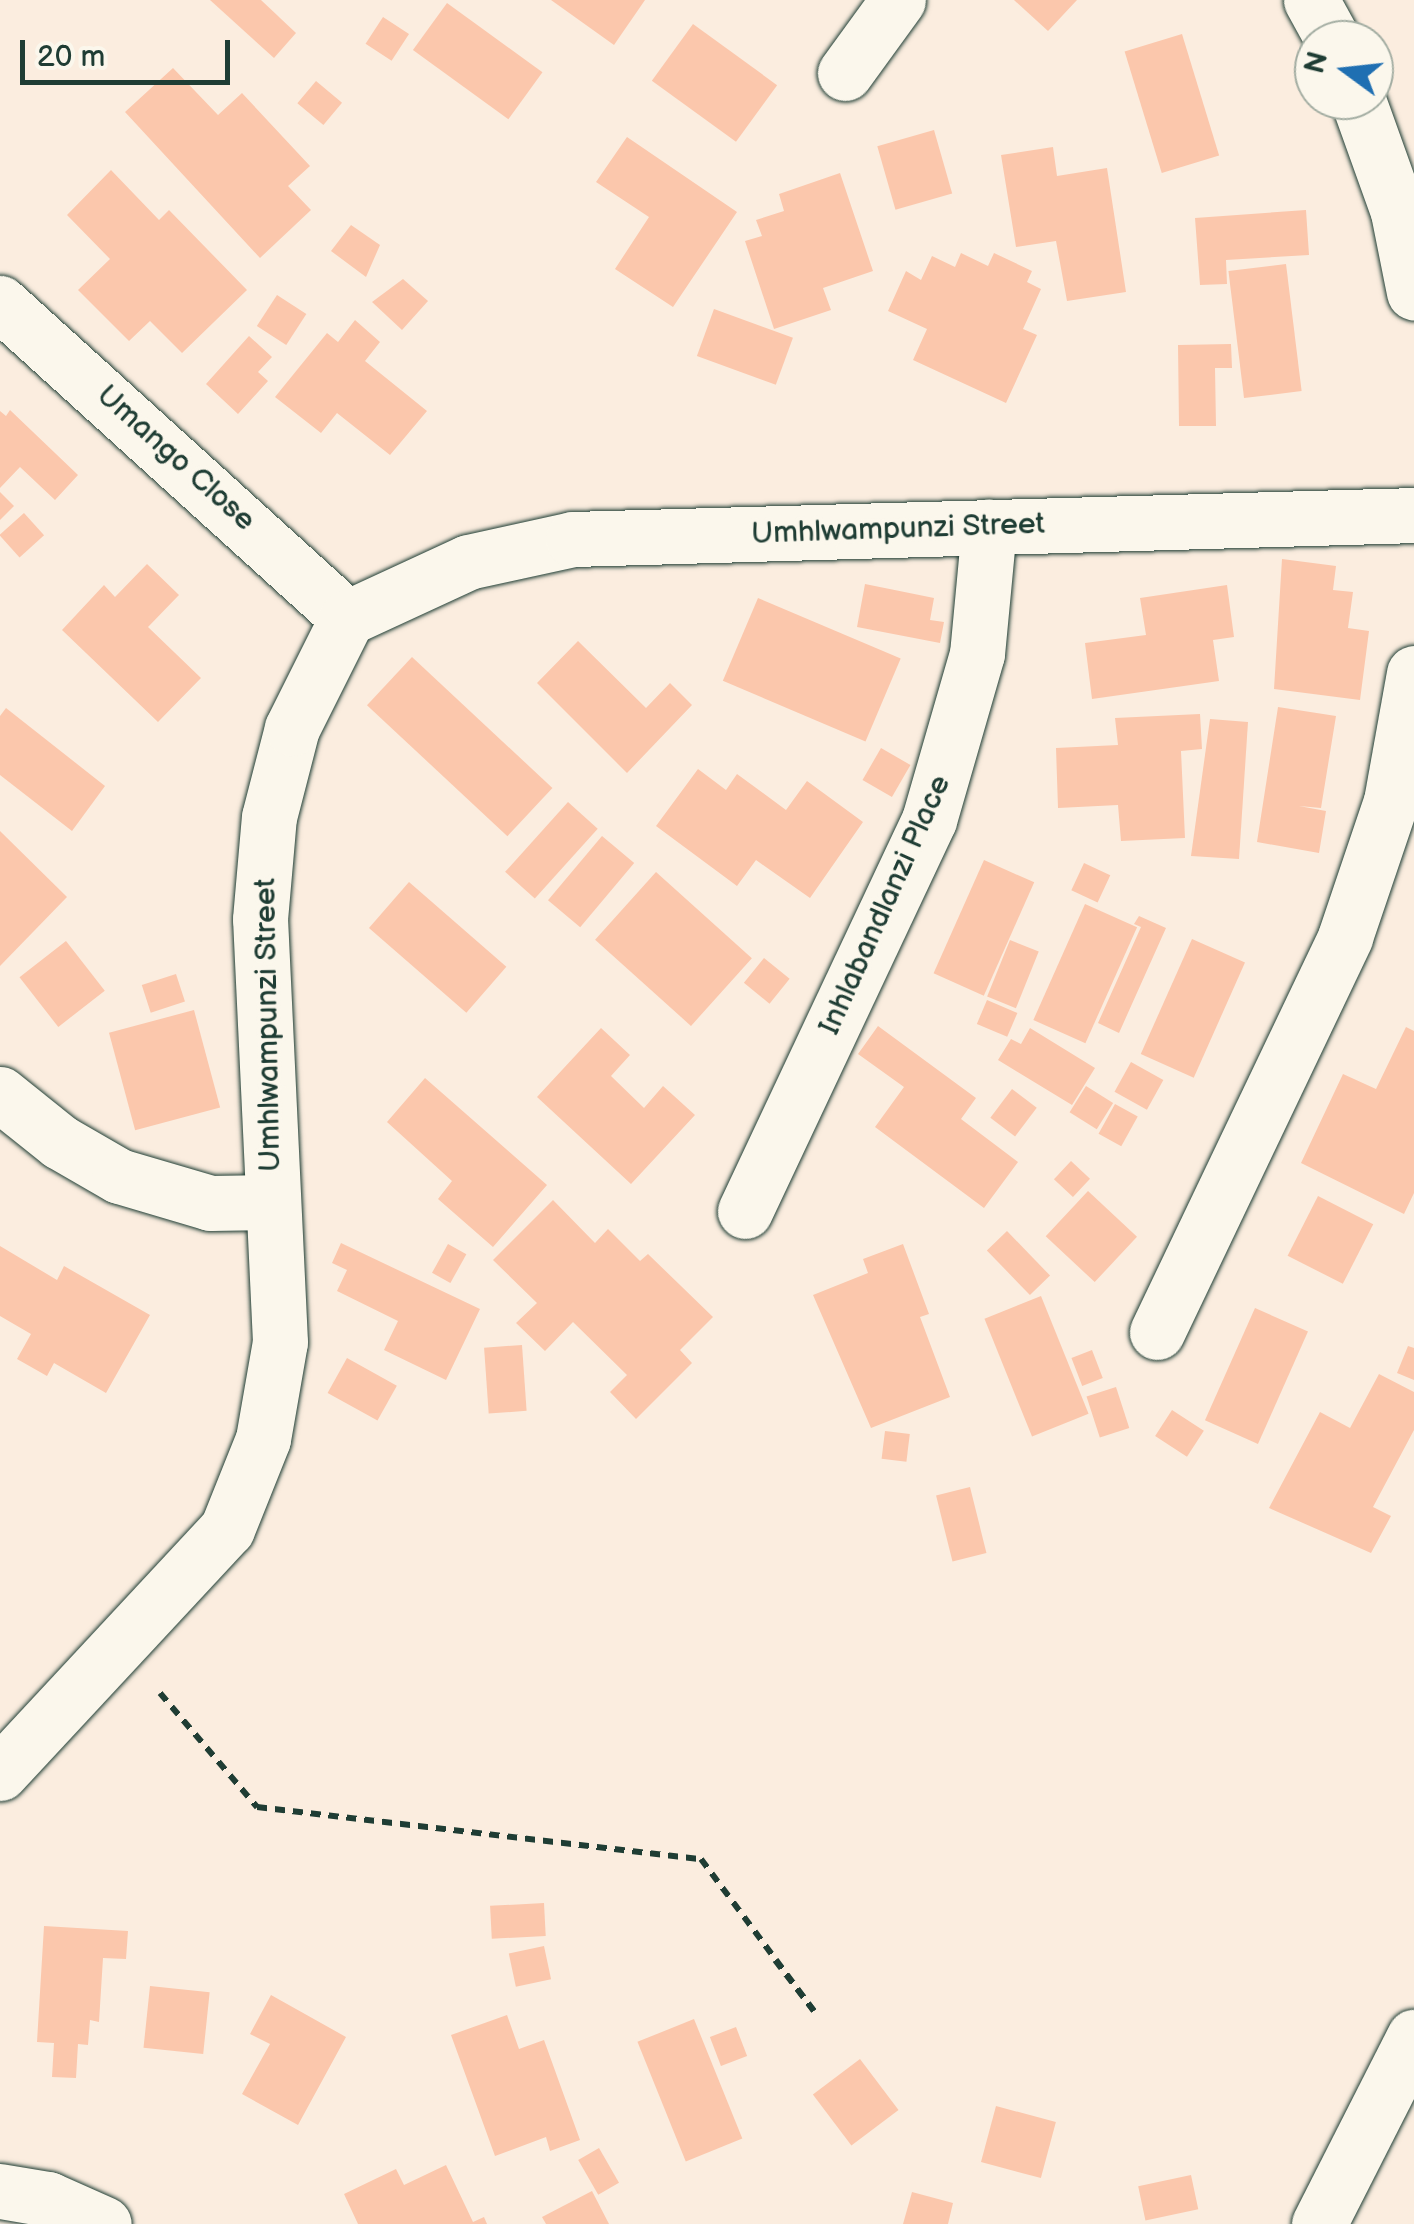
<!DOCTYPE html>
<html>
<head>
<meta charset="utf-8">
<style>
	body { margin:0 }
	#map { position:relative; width:1414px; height:2224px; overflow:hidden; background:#fbeddf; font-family:"Balsamiq Sans",sans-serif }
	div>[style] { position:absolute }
	.building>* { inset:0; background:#fbc7ac; transform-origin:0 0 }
	.path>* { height:6px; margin-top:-3px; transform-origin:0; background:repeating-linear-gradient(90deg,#1f3d34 0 10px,transparent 0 18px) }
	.roads { filter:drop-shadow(0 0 2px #1f3d34) drop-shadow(0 0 2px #1f3d34) }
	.minor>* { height:55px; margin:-27.5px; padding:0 27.5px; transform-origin:27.5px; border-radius:27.5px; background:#fbf7ec }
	span { translate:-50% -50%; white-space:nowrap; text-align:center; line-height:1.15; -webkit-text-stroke:8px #fbf7ec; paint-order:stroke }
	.street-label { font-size:30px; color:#1f3d34 }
	.north { position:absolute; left:1294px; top:20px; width:100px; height:100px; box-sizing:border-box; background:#fbf7ec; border:2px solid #a3ada2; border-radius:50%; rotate:285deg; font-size:28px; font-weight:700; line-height:40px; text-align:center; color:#1f3d34 }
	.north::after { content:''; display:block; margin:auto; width:35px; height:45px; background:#1f6fb2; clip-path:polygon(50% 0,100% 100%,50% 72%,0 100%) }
	.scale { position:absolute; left:20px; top:40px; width:210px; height:45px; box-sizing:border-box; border:5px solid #1f3d34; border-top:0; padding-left:12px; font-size:30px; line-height:35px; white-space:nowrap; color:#1f3d34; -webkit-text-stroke:8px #fbf7ec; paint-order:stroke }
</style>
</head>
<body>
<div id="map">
	<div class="building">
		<i style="clip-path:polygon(210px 0,261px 0,296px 33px,274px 58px)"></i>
		<i style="clip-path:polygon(551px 0,645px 0,614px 45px)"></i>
		<i style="clip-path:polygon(1014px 0,1077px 0,1048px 31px)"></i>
		<i style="left:447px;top:3px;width:118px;height:58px;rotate:36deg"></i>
		<i style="left:383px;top:17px;width:31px;height:32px;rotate:33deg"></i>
		<i style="left:693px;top:24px;width:104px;height:70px;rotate:36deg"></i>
		<i style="left:1182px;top:34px;width:127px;height:60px;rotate:73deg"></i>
		<i style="clip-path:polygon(173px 68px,218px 115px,242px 93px,310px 166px,288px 186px,311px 210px,260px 258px,125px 112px)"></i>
		<i style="left:316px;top:81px;width:34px;height:29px;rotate:40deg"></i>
		<i style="left:934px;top:130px;width:66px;height:59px;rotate:74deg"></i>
		<i style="clip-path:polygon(627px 137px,737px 212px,673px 307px,615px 269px,649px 217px,596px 182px)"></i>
		<i style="clip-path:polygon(1053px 147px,1057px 176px,1107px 168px,1126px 292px,1067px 301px,1056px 241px,1016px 247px,1001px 155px)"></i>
		<i style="clip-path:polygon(111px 170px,159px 220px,169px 210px,247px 290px,182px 353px,150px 321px,129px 341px,78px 290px,110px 259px,67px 215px)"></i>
		<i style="clip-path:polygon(840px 173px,873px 271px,823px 288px,831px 310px,774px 329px,745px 241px,762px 236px,756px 220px,784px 211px,779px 194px)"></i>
		<i style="clip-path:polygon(1306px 210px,1309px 255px,1226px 260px,1227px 284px,1200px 285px,1195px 218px)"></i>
		<i style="clip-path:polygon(351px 225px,380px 245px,366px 277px,331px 251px)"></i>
		<i style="clip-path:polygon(961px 253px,988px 266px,994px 253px,1032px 271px,1027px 282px,1041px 289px,1023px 329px,1037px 335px,1006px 403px,913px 360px,927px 329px,888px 311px,906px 271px,921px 280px,932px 256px,955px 267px)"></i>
		<i style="left:1286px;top:264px;width:128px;height:58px;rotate:83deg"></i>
		<i style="clip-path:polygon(403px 279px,428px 301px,402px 330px,372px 302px)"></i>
		<i style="left:277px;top:295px;width:35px;height:37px;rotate:33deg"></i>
		<i style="left:714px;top:309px;width:84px;height:50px;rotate:20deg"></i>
		<i style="clip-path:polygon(355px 320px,380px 342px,365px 361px,427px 411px,390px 455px,337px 413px,321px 433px,275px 397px,327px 333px,338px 342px)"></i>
		<i style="clip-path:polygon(249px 336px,272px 357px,258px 372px,268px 381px,238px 414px,206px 384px)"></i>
		<i style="clip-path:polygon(1231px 344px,1232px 368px,1215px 368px,1216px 426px,1179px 426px,1178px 345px)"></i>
		<i style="clip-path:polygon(10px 410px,78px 475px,55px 500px,20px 467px,0 488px,0 411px,6px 416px)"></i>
		<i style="clip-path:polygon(0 492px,14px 506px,0 520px)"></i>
		<i style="left:24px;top:513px;width:30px;height:33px;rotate:48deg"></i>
		<i style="clip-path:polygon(1282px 559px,1336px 566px,1333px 590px,1353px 592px,1348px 628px,1369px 631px,1360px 700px,1274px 689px)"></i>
		<i style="clip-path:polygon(147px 564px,179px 595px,148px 627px,201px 678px,158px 722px,62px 630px,104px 585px,115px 597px)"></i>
		<i style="clip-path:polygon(865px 584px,934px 598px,930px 620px,944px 622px,940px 643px,857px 627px)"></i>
		<i style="clip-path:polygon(1227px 585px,1234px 637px,1213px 640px,1219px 681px,1092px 699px,1085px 643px,1146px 635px,1140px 598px)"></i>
		<i style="left:758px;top:598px;width:155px;height:90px;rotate:23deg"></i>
		<i style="clip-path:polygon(578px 641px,646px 708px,670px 683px,692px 705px,627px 773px,537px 683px)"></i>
		<i style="left:412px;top:657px;width:192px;height:66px;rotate:43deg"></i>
		<i style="clip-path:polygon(1278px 707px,1336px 716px,1321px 808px,1299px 806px,1326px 811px,1319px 853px,1257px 842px)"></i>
		<i style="clip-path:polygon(6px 708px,105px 786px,72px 831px,0 775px,0 716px)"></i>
		<i style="clip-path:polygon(1200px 714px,1202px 749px,1181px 751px,1185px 838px,1121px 841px,1118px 805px,1058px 808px,1056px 748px,1118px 745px,1115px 718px)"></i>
		<i style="clip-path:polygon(1210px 719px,1248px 722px,1239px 859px,1191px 856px)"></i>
		<i style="left:881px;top:748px;width:34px;height:37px;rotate:30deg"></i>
		<i style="clip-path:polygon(698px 769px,726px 790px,737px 774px,786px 810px,807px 781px,863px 822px,810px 898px,756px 860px,737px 886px,656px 826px)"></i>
		<i style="left:568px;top:802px;width:40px;height:94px;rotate:42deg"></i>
		<i style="clip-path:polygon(0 831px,67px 897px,0 966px)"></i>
		<i style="left:602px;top:836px;width:42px;height:84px;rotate:40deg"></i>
		<i style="left:984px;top:860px;width:55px;height:124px;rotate:24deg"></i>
		<i style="left:1084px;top:863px;width:29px;height:30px;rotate:25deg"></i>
		<i style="left:656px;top:872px;width:129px;height:91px;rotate:42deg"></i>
		<i style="left:409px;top:882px;width:129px;height:61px;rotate:41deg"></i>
		<i style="left:1085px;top:904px;width:57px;height:127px;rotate:24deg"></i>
		<i style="clip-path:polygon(1139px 916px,1166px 928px,1119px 1033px,1098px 1023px,1141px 927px,1134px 924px)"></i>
		<i style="left:1192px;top:939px;width:58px;height:126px;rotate:24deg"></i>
		<i style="left:1010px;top:940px;width:31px;height:61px;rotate:22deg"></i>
		<i style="left:66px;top:941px;width:63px;height:59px;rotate:52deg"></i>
		<i style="left:764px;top:958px;width:33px;height:32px;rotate:39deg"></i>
		<i style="left:176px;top:974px;width:29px;height:36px;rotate:72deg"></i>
		<i style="left:987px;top:1000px;width:33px;height:26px;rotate:23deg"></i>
		<i style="left:194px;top:1010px;width:101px;height:88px;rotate:75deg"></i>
		<i style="clip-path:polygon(878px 1026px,976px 1098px,961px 1119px,1018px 1162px,984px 1208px,875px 1127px,904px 1087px,858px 1054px)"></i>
		<i style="clip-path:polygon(1406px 1027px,1414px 1031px,1414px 1193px,1404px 1214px,1301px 1163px,1343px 1074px,1376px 1089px)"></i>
		<i style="clip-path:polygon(601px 1028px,630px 1055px,611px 1076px,644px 1108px,663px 1086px,695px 1115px,631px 1184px,537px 1097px)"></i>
		<i style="clip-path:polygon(1030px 1028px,1095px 1068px,1072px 1105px,998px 1060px,1011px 1039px,1021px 1044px)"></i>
		<i style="left:1131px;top:1062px;width:37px;height:34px;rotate:29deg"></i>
		<i style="clip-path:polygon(425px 1078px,547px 1185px,493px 1247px,438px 1199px,452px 1181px,387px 1122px)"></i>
		<i style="left:1086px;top:1086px;width:32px;height:31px;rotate:32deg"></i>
		<i style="left:1012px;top:1089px;width:31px;height:36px;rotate:37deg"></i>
		<i style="left:1115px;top:1104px;width:26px;height:34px;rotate:29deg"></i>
		<i style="left:1071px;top:1161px;width:26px;height:25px;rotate:43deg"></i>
		<i style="left:1088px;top:1191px;width:67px;height:62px;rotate:43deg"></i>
		<i style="left:1318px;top:1196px;width:62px;height:67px;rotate:27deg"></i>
		<i style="clip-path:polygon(553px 1200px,595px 1243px,608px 1229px,640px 1261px,648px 1254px,713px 1317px,680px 1350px,692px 1363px,636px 1419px,610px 1392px,627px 1375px,573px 1322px,545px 1351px,516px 1323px,537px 1303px,493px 1260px)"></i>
		<i style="left:1007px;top:1231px;width:62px;height:28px;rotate:46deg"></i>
		<i style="clip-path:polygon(341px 1243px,480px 1309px,446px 1380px,384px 1350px,398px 1321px,337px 1291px,347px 1270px,332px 1263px)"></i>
		<i style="left:448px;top:1244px;width:21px;height:33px;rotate:29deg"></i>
		<i style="clip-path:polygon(903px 1244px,929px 1314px,920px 1317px,950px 1397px,871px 1428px,813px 1295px,868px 1273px,863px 1259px)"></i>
		<i style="clip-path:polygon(0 1246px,57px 1280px,64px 1266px,150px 1315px,106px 1393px,54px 1363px,47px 1376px,17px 1359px,31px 1334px,0 1316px)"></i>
		<i style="left:1041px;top:1296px;width:127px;height:61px;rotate:68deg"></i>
		<i style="left:1255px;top:1308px;width:58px;height:123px;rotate:24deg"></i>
		<i style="left:522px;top:1345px;width:66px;height:38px;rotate:86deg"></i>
		<i style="clip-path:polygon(1408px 1346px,1414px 1348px,1414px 1380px,1397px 1373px)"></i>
		<i style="left:1092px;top:1350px;width:30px;height:22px;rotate:69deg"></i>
		<i style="left:347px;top:1358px;width:57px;height:40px;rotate:29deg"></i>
		<i style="clip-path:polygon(1379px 1374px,1414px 1392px,1414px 1430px,1373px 1507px,1391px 1516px,1371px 1553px,1269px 1508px,1320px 1412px,1350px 1428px)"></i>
		<i style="left:1116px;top:1387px;width:43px;height:31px;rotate:72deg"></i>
		<i style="left:1172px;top:1410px;width:38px;height:31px;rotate:33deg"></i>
		<i style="left:885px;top:1431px;width:25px;height:28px;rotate:7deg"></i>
		<i style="left:970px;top:1487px;width:68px;height:35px;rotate:76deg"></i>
		<i style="left:544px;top:1903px;width:33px;height:54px;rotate:87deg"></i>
		<i style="clip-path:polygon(44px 1926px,128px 1931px,126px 1959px,103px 1958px,99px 2022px,90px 2020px,88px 2045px,78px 2044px,76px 2078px,52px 2077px,54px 2043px,37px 2042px)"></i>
		<i style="left:544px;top:1946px;width:34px;height:36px;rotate:78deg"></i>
		<i style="left:150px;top:1986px;width:60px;height:62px;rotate:6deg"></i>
		<i style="clip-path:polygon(271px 1995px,346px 2037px,298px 2125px,242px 2094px,270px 2044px,250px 2034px)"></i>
		<i style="clip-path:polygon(507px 2015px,519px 2049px,544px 2040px,580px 2140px,550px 2151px,546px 2137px,495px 2156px,451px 2035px)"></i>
		<i style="left:694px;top:2019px;width:129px;height:61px;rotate:68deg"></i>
		<i style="left:736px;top:2027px;width:31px;height:28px;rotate:69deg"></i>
		<i style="left:860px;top:2059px;width:64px;height:59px;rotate:53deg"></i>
		<i style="left:996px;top:2106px;width:62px;height:58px;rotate:15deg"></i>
		<i style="left:599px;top:2148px;width:40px;height:24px;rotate:60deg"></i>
		<i style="clip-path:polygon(446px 2165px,473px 2222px,484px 2217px,487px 2224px,358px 2224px,344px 2194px,396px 2169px,404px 2185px)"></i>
		<i style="left:1191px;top:2175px;width:35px;height:54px;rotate:78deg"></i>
		<i style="clip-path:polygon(592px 2191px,609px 2224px,546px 2224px,542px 2217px)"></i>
		<i style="clip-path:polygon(912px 2192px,953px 2203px,948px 2224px,903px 2224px)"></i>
	</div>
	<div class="path">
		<i style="left:160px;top:1693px;width:150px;rotate:49.6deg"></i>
		<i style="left:257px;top:1807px;width:447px;rotate:6.7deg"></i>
		<i style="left:701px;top:1859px;width:189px;rotate:53.4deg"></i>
		<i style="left:814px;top:2011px;width:64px;rotate:-127.4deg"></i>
	</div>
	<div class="roads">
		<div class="minor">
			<i style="left:1311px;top:0;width:46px;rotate:61.2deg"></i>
			<i style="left:845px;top:73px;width:90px;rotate:-54deg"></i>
			<i style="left:1358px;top:100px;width:119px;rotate:70.3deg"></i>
			<i style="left:1398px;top:212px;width:82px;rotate:78.7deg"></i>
			<i style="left:0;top:303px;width:469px;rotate:42.2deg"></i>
			<i style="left:0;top:1094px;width:77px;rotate:38.7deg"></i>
			<i style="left:60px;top:1142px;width:68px;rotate:30deg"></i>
			<i style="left:119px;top:1176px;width:95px;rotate:16.5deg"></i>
			<i style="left:210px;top:1203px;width:62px;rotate:-0.9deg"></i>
			<i style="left:745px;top:1211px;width:432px;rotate:-64.8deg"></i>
			<i style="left:929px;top:820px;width:173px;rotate:-73.9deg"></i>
			<i style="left:977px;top:654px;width:128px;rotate:-84.6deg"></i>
			<i style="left:1157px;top:1332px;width:437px;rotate:-64.5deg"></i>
			<i style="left:1345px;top:937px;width:144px;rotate:-71.3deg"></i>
			<i style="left:1391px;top:801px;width:130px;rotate:-79.8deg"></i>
			<i style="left:0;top:1773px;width:333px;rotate:-47.1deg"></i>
			<i style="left:227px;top:1529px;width:97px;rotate:-68.2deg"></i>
			<i style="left:263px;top:1439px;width:98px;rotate:-80.1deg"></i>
			<i style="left:280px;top:1342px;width:423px;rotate:-92.7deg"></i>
			<i style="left:260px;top:919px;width:102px;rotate:-85deg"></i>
			<i style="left:269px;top:817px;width:92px;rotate:-75.5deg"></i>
			<i style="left:292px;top:728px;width:123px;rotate:-63.4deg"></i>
			<i style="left:347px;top:618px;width:133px;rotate:-24.8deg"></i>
			<i style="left:468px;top:562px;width:107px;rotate:-12.4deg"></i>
			<i style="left:573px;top:539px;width:841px;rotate:-1.63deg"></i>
			<i style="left:0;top:2191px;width:49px;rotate:9.5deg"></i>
			<i style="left:48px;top:2199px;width:61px;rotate:24.1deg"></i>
			<i style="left:1319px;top:2224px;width:210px;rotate:-63.1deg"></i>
		</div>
	</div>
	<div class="street-label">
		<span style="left:176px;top:458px;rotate:42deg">Umango Close</span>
		<span style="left:898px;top:529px;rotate:-2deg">Umhlwampunzi Street</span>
		<span style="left:885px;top:905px;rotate:-66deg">Inhlabandlanzi Place</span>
		<span style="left:268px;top:1025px;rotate:-91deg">Umhlwampunzi Street</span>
	</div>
	<div class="north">N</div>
	<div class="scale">20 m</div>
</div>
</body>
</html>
